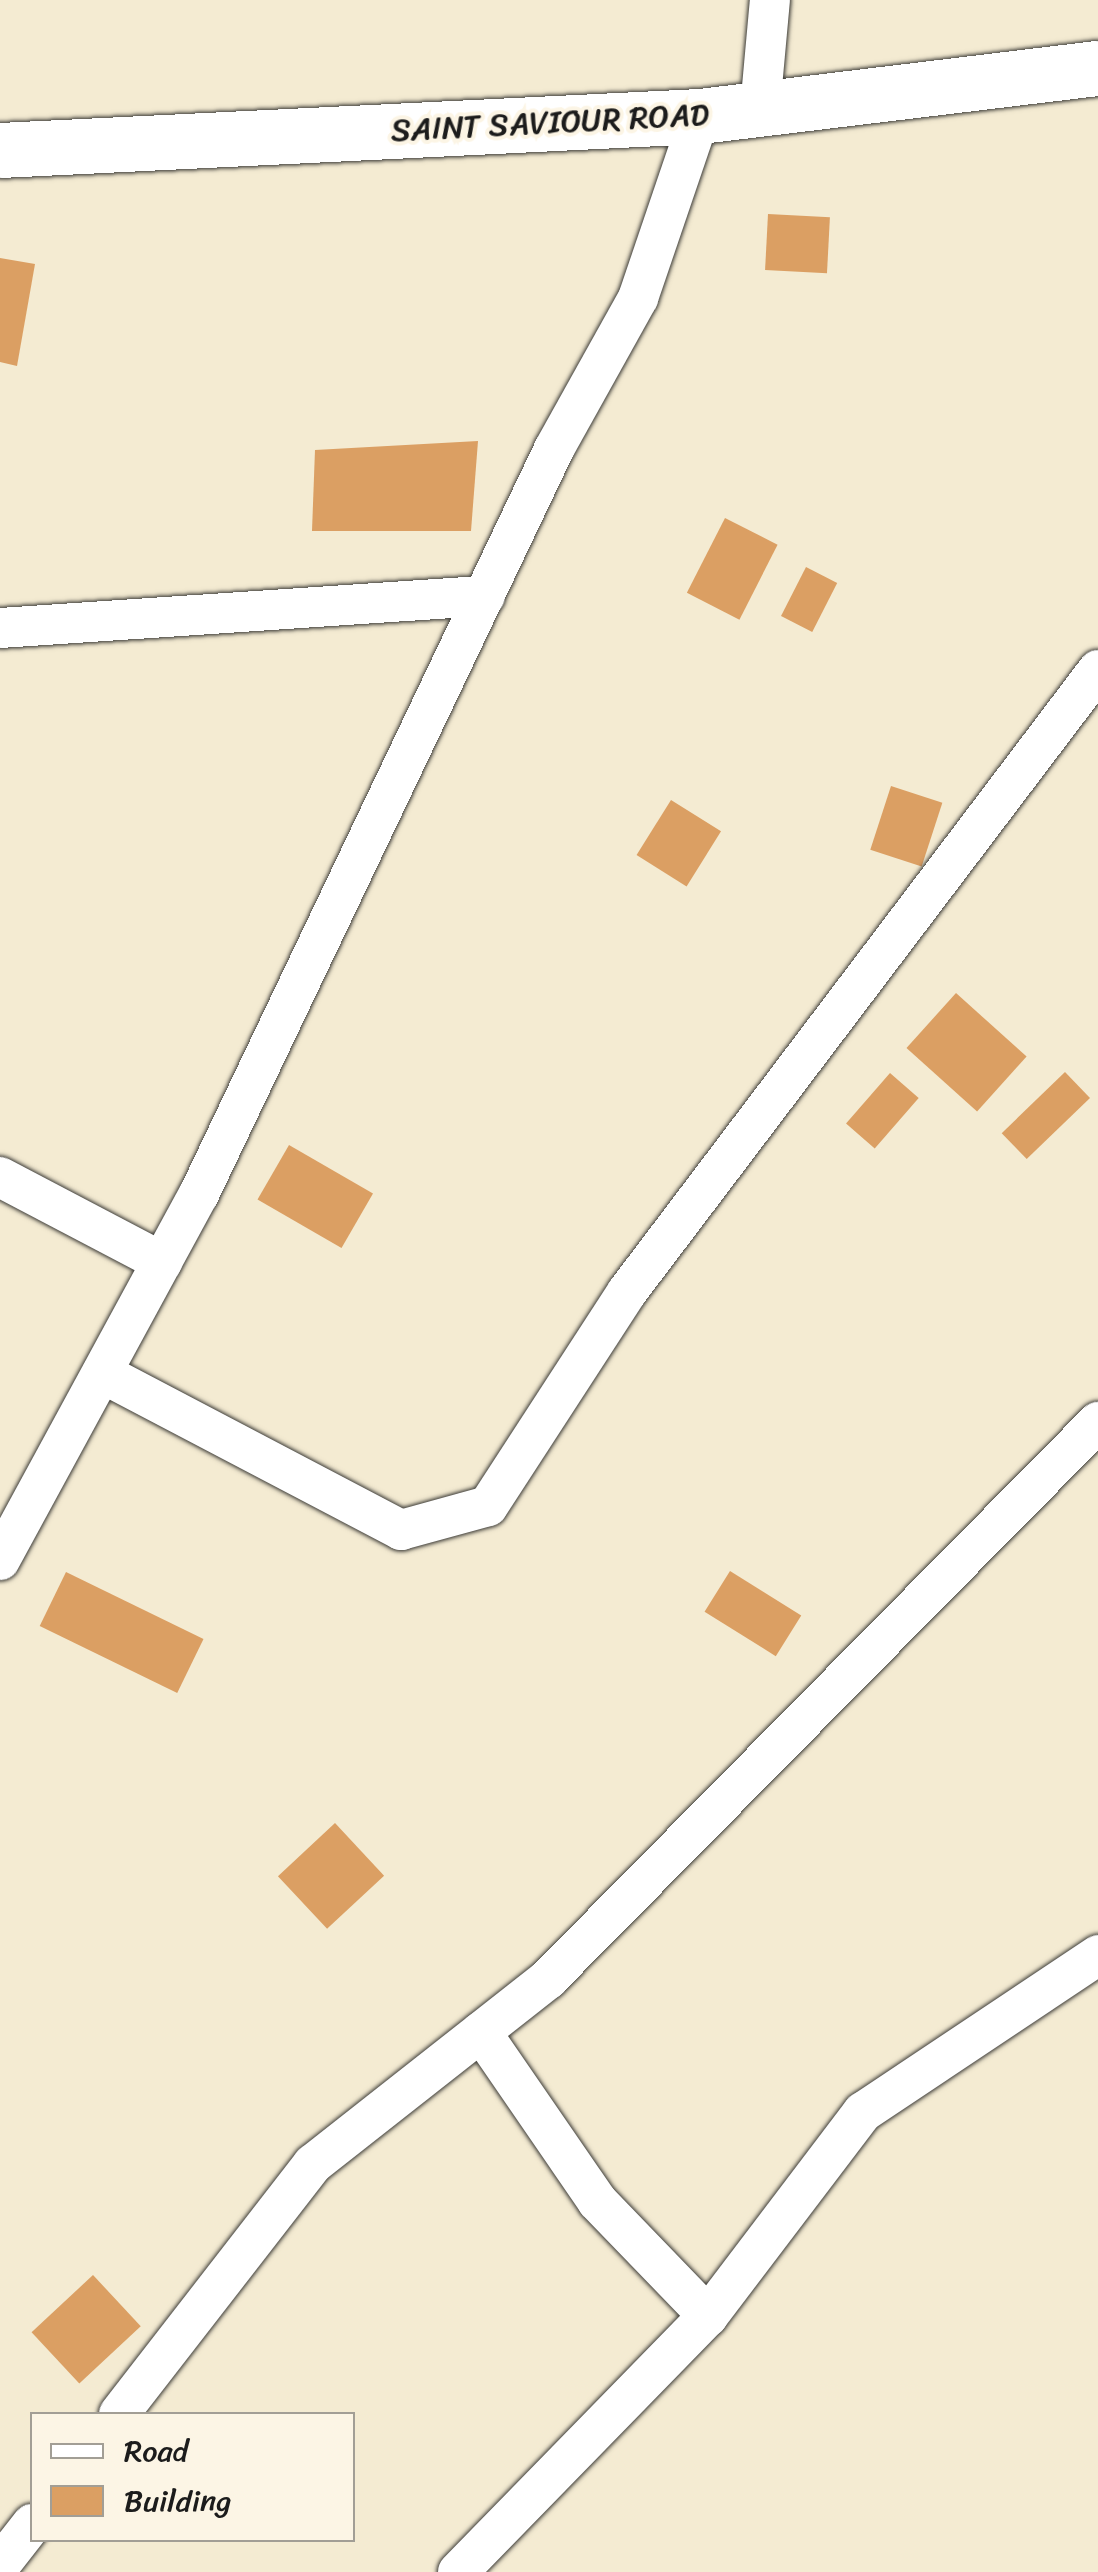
<!DOCTYPE html>
<html>
<head>
<meta charset="utf-8">
<style>
	body { margin:0 }
	#map { position:relative; width:1098px; height:2572px; overflow:hidden; background:#f4ebd2; font-family:Sriracha,sans-serif }
	div>[style] { position:absolute }
	.building>* { inset:0; background:#db9f63; transform-origin:0 0 }
	.roads { filter:drop-shadow(0 0 2px #3c3b37) drop-shadow(0 0 2px #3c3b37) }
	.street>* { height:40px; margin:-20px; padding:0 20px; transform-origin:20px; border-radius:20px; background:#fff }
	.secondary>* { height:55px; margin:-27.5px; padding:0 27.5px; transform-origin:27.5px; border-radius:27.5px; background:#fff }
	span { translate:-50% -50%; white-space:nowrap; text-align:center; line-height:1.15; -webkit-text-stroke:8px #fcf5e5; paint-order:stroke }
	.street-label { font-size:32px; color:#1c1c1c }
	.legend { position:absolute; left:30px; top:2412px; width:325px; height:130px; box-sizing:border-box; background:#fcf5e5; border:2px solid #a29e95; margin:0; padding:12px 18px; list-style:none; font-size:30px; color:#1c1c1c }
	.legend li { display:flex; align-items:center; gap:20px; height:50px }
	.legend b { width:50px; border:2px solid #a29e95 }
</style>
</head>
<body>
<div id="map">
	<div class="building">
		<i style="left:768px;top:214px;width:62px;height:56px;rotate:3deg"></i>
		<i style="clip-path:polygon(0 258px,35px 264px,17px 366px,0 362px)"></i>
		<i style="clip-path:polygon(478px 441px,471px 531px,312px 531px,315px 450px)"></i>
		<i style="left:725px;top:518px;width:59px;height:84px;rotate:27deg"></i>
		<i style="left:806px;top:567px;width:35px;height:55px;rotate:27deg"></i>
		<i style="left:891px;top:786px;width:54px;height:67px;rotate:18deg"></i>
		<i style="left:671px;top:800px;width:59px;height:65px;rotate:32deg"></i>
		<i style="left:956px;top:993px;width:95px;height:74px;rotate:42deg"></i>
		<i style="left:1065px;top:1072px;width:36px;height:88px;rotate:46deg"></i>
		<i style="left:890px;top:1073px;width:38px;height:67px;rotate:41deg"></i>
		<i style="left:289px;top:1145px;width:97px;height:63px;rotate:30deg"></i>
		<i style="left:730px;top:1571px;width:84px;height:48px;rotate:32deg"></i>
		<i style="left:66px;top:1572px;width:153px;height:60px;rotate:26deg"></i>
		<i style="left:335px;top:1823px;width:72px;height:78px;rotate:47deg"></i>
		<i style="left:93px;top:2275px;width:70px;height:84px;rotate:47deg"></i>
	</div>
	<div class="roads">
		<div class="street">
			<i style="left:760px;top:109px;width:109px;rotate:-84.8deg"></i>
			<i style="left:0;top:628px;width:486px;rotate:-3.8deg"></i>
			<i style="left:0;top:1177px;width:183px;rotate:27.7deg"></i>
			<i style="left:102px;top:1373px;width:338px;rotate:27.7deg"></i>
			<i style="left:401px;top:1530px;width:90px;rotate:-15.4deg"></i>
			<i style="left:488px;top:1506px;width:255px;rotate:-57deg"></i>
			<i style="left:627px;top:1292px;width:780px;rotate:-52.87deg"></i>
			<i style="left:0;top:1560px;width:417px;rotate:-61.5deg"></i>
			<i style="left:199px;top:1194px;width:825px;rotate:-64.52deg"></i>
			<i style="left:554px;top:449px;width:173px;rotate:-60.9deg"></i>
			<i style="left:638px;top:298px;width:192px;rotate:-71.2deg"></i>
			<i style="left:481px;top:2032px;width:205px;rotate:55.5deg"></i>
			<i style="left:597px;top:2201px;width:160px;rotate:46deg"></i>
			<i style="left:119px;top:2414px;width:316px;rotate:-52.2deg"></i>
			<i style="left:313px;top:2164px;width:299px;rotate:-38.2deg"></i>
			<i style="left:548px;top:1979px;width:783px;rotate:-45.36deg"></i>
			<i style="left:0;top:2565px;width:52px;rotate:-52deg"></i>
			<i style="left:458px;top:2572px;width:358px;rotate:-45.7deg"></i>
			<i style="left:708px;top:2316px;width:256px;rotate:-52.8deg"></i>
			<i style="left:863px;top:2112px;width:283px;rotate:-33.7deg"></i>
		</div>
		<div class="secondary">
			<i style="left:0;top:150px;width:701px;rotate:-2.78deg"></i>
			<i style="left:700px;top:116px;width:401px;rotate:-6.9deg"></i>
		</div>
	</div>
	<div class="street-label">
		<span style="left:550px;top:123px;rotate:-3deg">SAINT SAVIOUR ROAD</span>
	</div>
	<ul class="legend">
	<li><b style="height:12px;background:#fff"></b>Road</li>
	<li><b style="height:28px;background:#db9f63"></b>Building</li>
	</ul>
</div>
</body>
</html>
